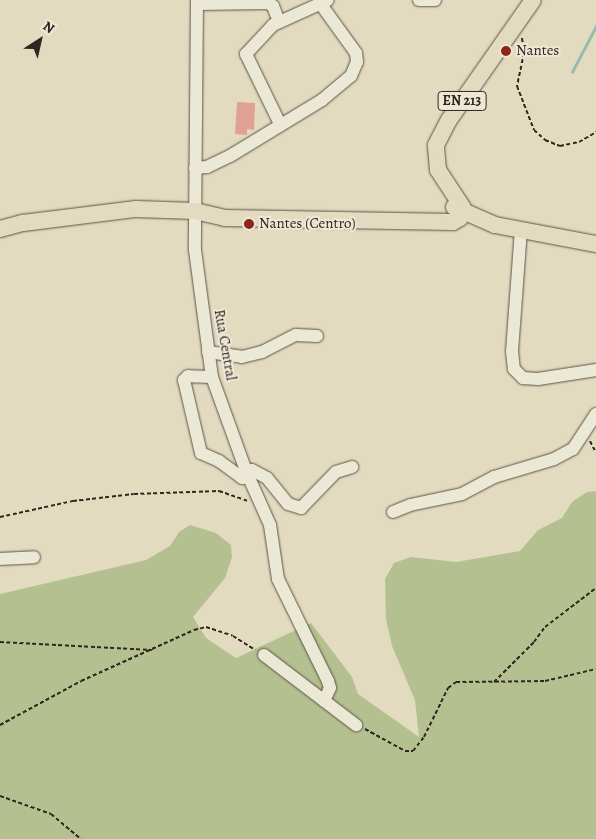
<!DOCTYPE html>
<html>
<head>
<meta charset="utf-8">
<style>
	body { margin:0 }
	#map { position:relative; width:596px; height:839px; overflow:hidden; background:#e2dbc0; font-family:Alegreya,serif }
	div>[style] { position:absolute }
	.green>* { inset:0; background:#b5c091 }
	.stream>* { height:2.5px; margin:-1.25px; padding:0 1.25px; transform-origin:1.25px; border-radius:1.25px; background:#95bbb1 }
	.building>* { inset:0; background:#dea193 }
	.path>* { height:2px; margin-top:-1px; transform-origin:0; background:repeating-linear-gradient(90deg,#322520 0 4px,transparent 0 6.5px) }
	.roads { filter:drop-shadow(0 0 1px #5e5248) drop-shadow(0 0 1px #5e5248) }
	.minor>* { height:12px; margin:-6px; padding:0 6px; transform-origin:6px; border-radius:6px; background:#ece8d6 }
	.major>* { height:16px; margin:-8px; padding:0 8px; transform-origin:8px; border-radius:8px; background:#e2dbc0 }
	.dots>* { width:14px; height:14px; translate:-50% -50%; box-sizing:border-box; border:2px solid #ece8d6; border-radius:50% }
	span { translate:-50% -50%; white-space:nowrap; text-align:center; line-height:1.15; -webkit-text-stroke:4px #ece8d6; paint-order:stroke }
	.shield-label span { padding:1px 4px; background:#ece8d6; border:1px solid; border-radius:4px; -webkit-text-stroke-width:0 }
	.shield-label { font-size:14px; color:#322520; font-weight:700 }
	.poi-label { font-size:15px; color:#322520 }
	.left { translate:0 -50%; text-align:left }
	.street-label { font-size:15px; color:#322520 }
	.north { position:absolute; left:15px; top:15px; width:50px; height:50px; -webkit-text-stroke:4px #ece8d6; paint-order:stroke; rotate:35deg; font-size:14px; font-weight:700; line-height:20px; text-align:center; color:#322520 }
	.north::after { content:''; display:block; margin:auto; width:18px; height:22px; background:#322520; clip-path:polygon(50% 0,100% 100%,50% 72%,0 100%) }
</style>
</head>
<body>
<div id="map">
	<div class="green">
		<i style="clip-path:polygon(596px 491px,596px 839px,0 839px,0 594px,146px 560px,170px 546px,179px 532px,190px 525px,216px 533px,231px 545px,232px 557px,225px 578px,193px 617px,206px 638px,236px 658px,311px 623px,352px 677px,358px 694px,419px 737px,415px 700px,392px 646px,386px 619px,385px 579px,394px 563px,411px 557px,456px 562px,520px 551px,538px 530px,562px 518px,572px 502px,587px 492px)"></i>
	</div>
	<div class="stream">
		<i style="left:572px;top:72px;width:52px;rotate:-62.4deg"></i>
	</div>
	<div class="building">
		<i style="clip-path:polygon(237px 102px,255px 103px,254px 130px,247px 129px,247px 135px,235px 134px)"></i>
	</div>
	<div class="path">
		<i style="left:522px;top:38px;width:15px;rotate:82deg"></i>
		<i style="left:524px;top:53px;width:34px;rotate:102deg"></i>
		<i style="left:517px;top:86px;width:47px;rotate:68.9deg"></i>
		<i style="left:534px;top:130px;width:15px;rotate:42deg"></i>
		<i style="left:545px;top:140px;width:16px;rotate:22deg"></i>
		<i style="left:560px;top:146px;width:19px;rotate:-12deg"></i>
		<i style="left:579px;top:142px;width:20px;rotate:-30deg"></i>
		<i style="left:590px;top:441px;width:13px;rotate:63deg"></i>
		<i style="left:0;top:517px;width:75px;rotate:-12.4deg"></i>
		<i style="left:73px;top:501px;width:61px;rotate:-6.5deg"></i>
		<i style="left:134px;top:494px;width:85px;rotate:-2deg"></i>
		<i style="left:219px;top:491px;width:31px;rotate:19deg"></i>
		<i style="left:0;top:642px;width:152px;rotate:3deg"></i>
		<i style="left:494px;top:682px;width:57px;rotate:-45deg"></i>
		<i style="left:534px;top:642px;width:19px;rotate:-54deg"></i>
		<i style="left:545px;top:627px;width:64px;rotate:-37.4deg"></i>
		<i style="left:0;top:725px;width:92px;rotate:-28.5deg"></i>
		<i style="left:81px;top:681px;width:124px;rotate:-24.3deg"></i>
		<i style="left:194px;top:630px;width:12px;rotate:-14deg"></i>
		<i style="left:206px;top:627px;width:28px;rotate:18deg"></i>
		<i style="left:233px;top:636px;width:26px;rotate:32deg"></i>
		<i style="left:365px;top:729px;width:46px;rotate:28.8deg"></i>
		<i style="left:405px;top:751px;width:8px"></i>
		<i style="left:413px;top:751px;width:18px;rotate:-52deg"></i>
		<i style="left:424px;top:737px;width:55px;rotate:-63.9deg"></i>
		<i style="left:448px;top:688px;width:10px;rotate:-37deg"></i>
		<i style="left:456px;top:682px;width:89px;rotate:-0.6deg"></i>
		<i style="left:545px;top:681px;width:52px;rotate:-13.2deg"></i>
		<i style="left:0;top:796px;width:54px;rotate:19.4deg"></i>
		<i style="left:51px;top:814px;width:39px;rotate:40deg"></i>
	</div>
	<div class="roads">
		<div class="minor">
			<i style="left:197px;top:0;width:250px;rotate:90.5deg"></i>
			<i style="left:195px;top:250px;width:128px;rotate:82.4deg"></i>
			<i style="left:212px;top:377px;width:100px;rotate:70.1deg"></i>
			<i style="left:246px;top:471px;width:59px;rotate:66deg"></i>
			<i style="left:270px;top:525px;width:55px;rotate:81.6deg"></i>
			<i style="left:278px;top:579px;width:114px;rotate:63.9deg"></i>
			<i style="left:328px;top:681px;width:7px;rotate:74deg"></i>
			<i style="left:330px;top:688px;width:14px;rotate:115deg"></i>
			<i style="left:419px;top:0;width:16px"></i>
			<i style="left:197px;top:4px;width:71px;rotate:-0.8deg"></i>
			<i style="left:268px;top:3px;width:6px;rotate:31deg"></i>
			<i style="left:273px;top:6px;width:17px;rotate:69deg"></i>
			<i style="left:280px;top:124px;width:78px;rotate:-115.9deg"></i>
			<i style="left:246px;top:54px;width:40px;rotate:-47deg"></i>
			<i style="left:273px;top:25px;width:60px;rotate:-24.4deg"></i>
			<i style="left:195px;top:168px;width:12px;rotate:-5deg"></i>
			<i style="left:207px;top:167px;width:25px;rotate:-26deg"></i>
			<i style="left:230px;top:156px;width:108px;rotate:-31.3deg"></i>
			<i style="left:322px;top:100px;width:38px;rotate:-40deg"></i>
			<i style="left:351px;top:76px;width:15px;rotate:-67deg"></i>
			<i style="left:357px;top:62px;width:9px;rotate:-96deg"></i>
			<i style="left:356px;top:53px;width:62px;rotate:-125.8deg"></i>
			<i style="left:521px;top:229px;width:122px;rotate:94.2deg"></i>
			<i style="left:512px;top:351px;width:18px;rotate:84deg"></i>
			<i style="left:514px;top:369px;width:13px;rotate:45deg"></i>
			<i style="left:523px;top:378px;width:15px;rotate:4deg"></i>
			<i style="left:538px;top:379px;width:59px;rotate:-8.8deg"></i>
			<i style="left:208px;top:352px;width:34px;rotate:8deg"></i>
			<i style="left:242px;top:357px;width:21px;rotate:-14deg"></i>
			<i style="left:262px;top:352px;width:38px;rotate:-27deg"></i>
			<i style="left:296px;top:335px;width:21px;rotate:3deg"></i>
			<i style="left:212px;top:377px;width:24px;rotate:-178deg"></i>
			<i style="left:188px;top:376px;width:6px;rotate:135deg"></i>
			<i style="left:184px;top:380px;width:75px;rotate:76.9deg"></i>
			<i style="left:201px;top:453px;width:20px;rotate:24deg"></i>
			<i style="left:219px;top:461px;width:29px;rotate:36deg"></i>
			<i style="left:242px;top:478px;width:6px;rotate:-9deg"></i>
			<i style="left:246px;top:471px;width:6px;rotate:-9deg"></i>
			<i style="left:252px;top:470px;width:17px;rotate:28deg"></i>
			<i style="left:267px;top:478px;width:33px;rotate:51deg"></i>
			<i style="left:288px;top:504px;width:14px;rotate:17deg"></i>
			<i style="left:301px;top:508px;width:50px;rotate:-45.8deg"></i>
			<i style="left:336px;top:472px;width:17px;rotate:-17deg"></i>
			<i style="left:393px;top:512px;width:18px;rotate:-22deg"></i>
			<i style="left:410px;top:505px;width:53px;rotate:-11.9deg"></i>
			<i style="left:462px;top:494px;width:36px;rotate:-28deg"></i>
			<i style="left:494px;top:477px;width:63px;rotate:-16.7deg"></i>
			<i style="left:554px;top:459px;width:21px;rotate:-28deg"></i>
			<i style="left:573px;top:449px;width:42px;rotate:-56.7deg"></i>
			<i style="left:0;top:559px;width:34px;rotate:-3deg"></i>
			<i style="left:264px;top:655px;width:116px;rotate:37.3deg"></i>
		</div>
		<div class="major">
			<i style="left:454px;top:207px;width:45px;rotate:23.7deg"></i>
			<i style="left:495px;top:225px;width:103px;rotate:10.7deg"></i>
			<i style="left:463px;top:208px;width:45px;rotate:-123.3deg"></i>
			<i style="left:438px;top:170px;width:25px;rotate:-95deg"></i>
			<i style="left:436px;top:145px;width:28px;rotate:-63deg"></i>
			<i style="left:449px;top:120px;width:146px;rotate:-55deg"></i>
			<i style="left:0;top:229px;width:24px;rotate:-15deg"></i>
			<i style="left:23px;top:223px;width:114px;rotate:-7.1deg"></i>
			<i style="left:136px;top:209px;width:59px;rotate:1.9deg"></i>
			<i style="left:195px;top:211px;width:31px;rotate:13deg"></i>
			<i style="left:225px;top:218px;width:228px;rotate:1deg"></i>
			<i style="left:453px;top:222px;width:8px;rotate:-30deg"></i>
			<i style="left:460px;top:218px;width:10px;rotate:-73deg"></i>
		</div>
	</div>
	<div class="dots">
		<i style="left:506px;top:51px;background:#8f2418"></i>
		<i style="left:249px;top:224px;background:#8f2418"></i>
	</div>
	<div class="shield-label">
		<span style="left:462px;top:101px">EN 213</span>
	</div>
	<div class="poi-label">
		<span class="left" style="left:516px;top:51px">Nantes</span>
		<span class="left" style="left:259px;top:224px">Nantes (Centro)</span>
	</div>
	<div class="street-label">
		<span style="left:225px;top:345px;rotate:80deg">Rua Central</span>
	</div>
	<div class="north">N</div>
</div>
</body>
</html>
